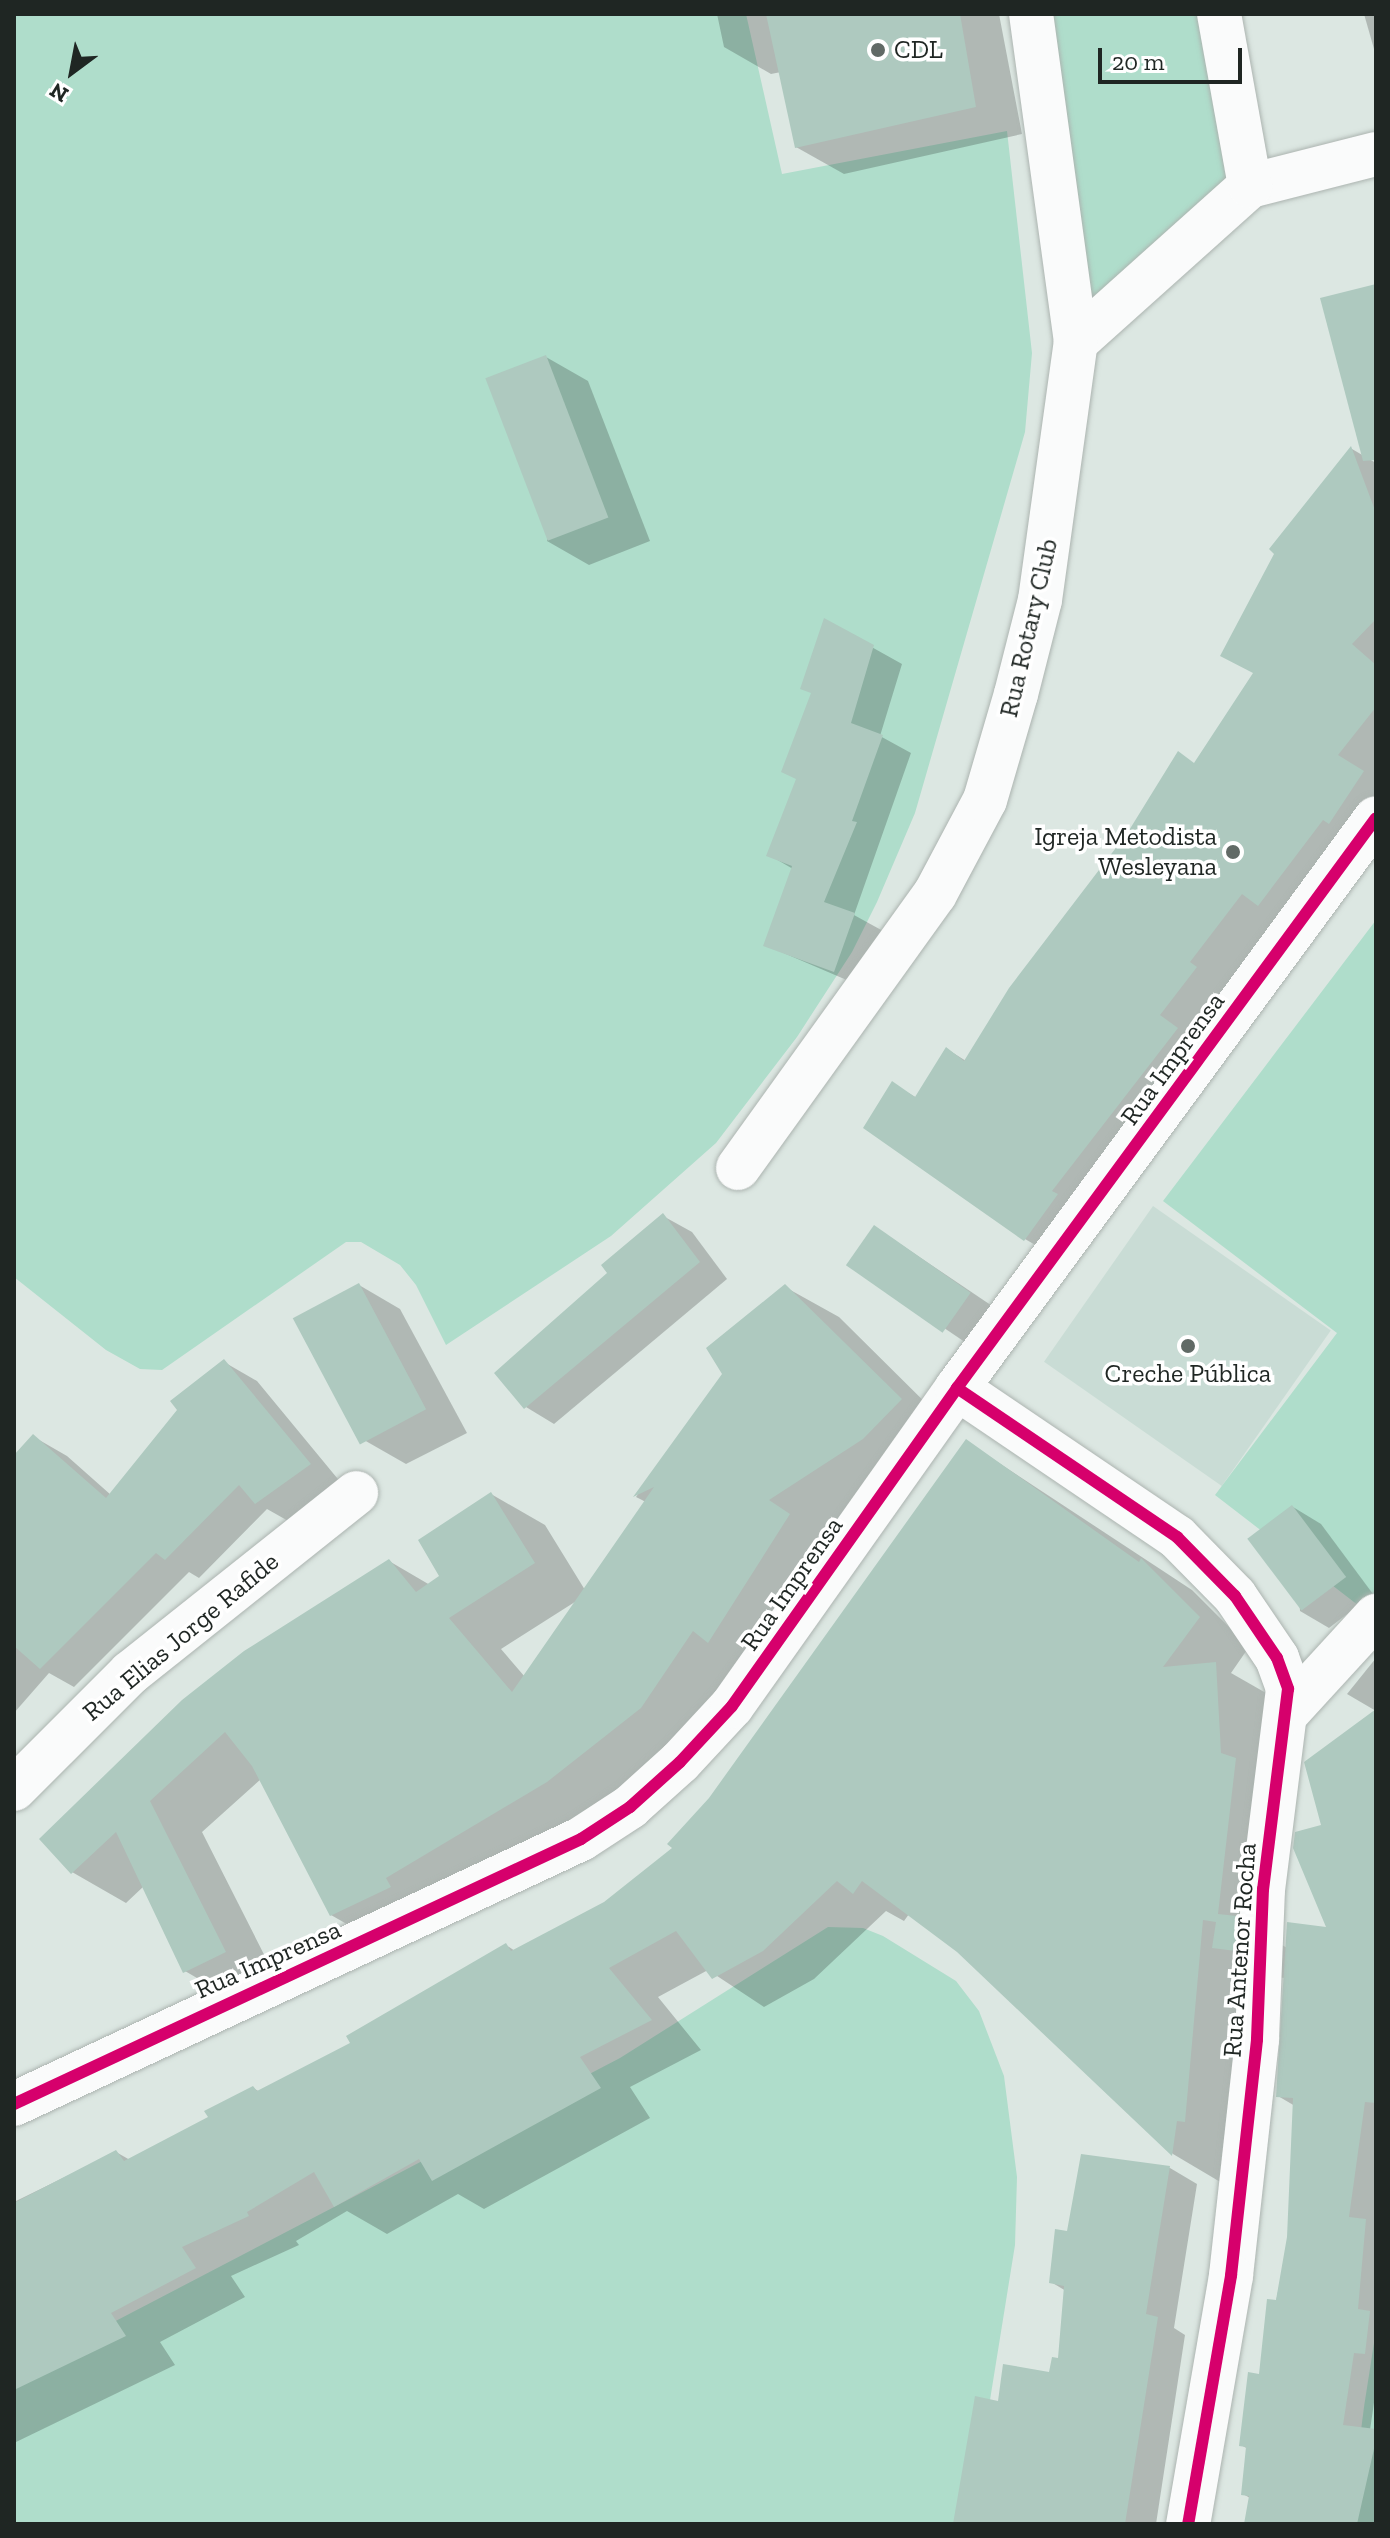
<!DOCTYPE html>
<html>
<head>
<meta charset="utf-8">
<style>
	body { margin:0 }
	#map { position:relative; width:1390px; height:2538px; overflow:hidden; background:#dce7e2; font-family:"Zilla Slab",serif }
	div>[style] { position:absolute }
	.built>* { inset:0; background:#c9dcd5; transform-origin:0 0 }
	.green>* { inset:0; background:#afddcb }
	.shadow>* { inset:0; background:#0003; transform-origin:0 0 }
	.building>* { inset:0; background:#aec9bf; transform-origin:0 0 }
	.roads { filter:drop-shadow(0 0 2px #acb4b0) drop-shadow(0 0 2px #acb4b0) }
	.minor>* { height:44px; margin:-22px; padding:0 22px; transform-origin:22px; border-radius:22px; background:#fafbfb }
	.cycleway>* { height:12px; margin:-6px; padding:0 6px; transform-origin:6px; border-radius:6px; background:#d6006c }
	.dots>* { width:22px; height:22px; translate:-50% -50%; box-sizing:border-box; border:4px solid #fff; border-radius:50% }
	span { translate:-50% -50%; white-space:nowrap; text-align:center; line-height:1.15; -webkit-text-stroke:7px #fff; paint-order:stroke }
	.poi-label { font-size:26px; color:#1f2623 }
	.left { translate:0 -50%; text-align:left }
	.right { translate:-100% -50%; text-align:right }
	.street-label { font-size:26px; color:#1f2623 }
	.frame { position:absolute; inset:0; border:16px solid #1f2623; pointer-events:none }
	.north { position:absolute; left:32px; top:32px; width:80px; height:80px; -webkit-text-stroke:6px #fff; paint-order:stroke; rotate:212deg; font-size:22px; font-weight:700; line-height:32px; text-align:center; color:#1f2623 }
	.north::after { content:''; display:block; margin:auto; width:28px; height:36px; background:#1f2623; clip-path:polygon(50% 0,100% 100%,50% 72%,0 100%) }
	.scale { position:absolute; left:1098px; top:48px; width:144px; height:36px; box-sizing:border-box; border:4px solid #1f2623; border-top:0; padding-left:10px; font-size:24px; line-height:28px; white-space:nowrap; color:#1f2623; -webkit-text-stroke:6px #fff; paint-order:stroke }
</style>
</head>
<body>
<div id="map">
	<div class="built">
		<i style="left:1153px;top:1206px;width:217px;height:190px;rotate:35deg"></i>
	</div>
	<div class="green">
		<i style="clip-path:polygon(14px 14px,746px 14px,782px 174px,1007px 131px,1032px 353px,1025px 432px,915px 813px,877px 902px,852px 952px,797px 1037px,716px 1143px,611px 1236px,446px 1345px,416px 1285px,400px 1265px,361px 1242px,346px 1242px,162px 1370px,140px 1369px,106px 1350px,14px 1277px)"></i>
		<i style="clip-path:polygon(1038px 14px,1210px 14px,1238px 180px,1082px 325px)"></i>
		<i style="clip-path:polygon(1376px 920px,1376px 1592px,1363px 1609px,1215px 1495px,1337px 1333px,1163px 1201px)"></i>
		<i style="clip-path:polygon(828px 1927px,863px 1928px,883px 1936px,956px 1981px,979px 2011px,1004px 2076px,1017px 2177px,1015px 2245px,970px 2524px,14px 2524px,14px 2374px,620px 2058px)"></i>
		<i style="clip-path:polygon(1376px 2330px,1376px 2524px,1349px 2524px,1364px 2407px)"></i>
	</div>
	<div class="shadow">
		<i style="clip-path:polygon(717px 14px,999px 14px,1022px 134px,844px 174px,796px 147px,781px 72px,771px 74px,724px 47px)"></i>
		<i style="clip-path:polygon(1364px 14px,1376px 14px,1376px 56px)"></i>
		<i style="clip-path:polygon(546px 357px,588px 381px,650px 541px,589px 565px,547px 541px)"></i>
		<i style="clip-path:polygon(1352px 449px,1376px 463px,1376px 842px,1068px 1264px,1025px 1239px,893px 1084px,917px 1098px,947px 1049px,966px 1061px,1196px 764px,1255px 674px)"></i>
		<i style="clip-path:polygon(825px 621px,902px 664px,880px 736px,911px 753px,854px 915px,883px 931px,863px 987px,765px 945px,793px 869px,769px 855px,798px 780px)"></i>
		<i style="clip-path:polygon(663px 1216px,692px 1232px,727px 1279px,554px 1424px,526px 1407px,610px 1273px)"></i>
		<i style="left:875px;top:1227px;width:149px;height:45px;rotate:34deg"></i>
		<i style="clip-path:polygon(359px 1285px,400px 1309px,467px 1433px,406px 1464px,364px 1440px)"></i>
		<i style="clip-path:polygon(evenodd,785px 1287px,839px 1317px,954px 1431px,917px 1469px,820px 1532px,842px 1547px,694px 1738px,385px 1946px,331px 1915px,261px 1779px,202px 1832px,278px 1982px,238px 2002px,185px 1971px,144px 1886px,126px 1903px,72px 1872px,389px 1561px,430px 1585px,442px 1577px,491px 1494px,545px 1525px,585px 1590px,646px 1502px,636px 1497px,785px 1287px,578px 1600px,525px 1677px,501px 1649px,578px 1600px)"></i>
		<i style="clip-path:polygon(224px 1362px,257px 1381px,342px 1484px,290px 1522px,267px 1509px,199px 1578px,189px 1572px,74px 1687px,49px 1673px,14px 1713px,14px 1458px,34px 1437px,67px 1456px,111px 1495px)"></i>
		<i style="clip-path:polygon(967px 1442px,1192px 1590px,1249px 1647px,1231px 1673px,1266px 1693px,1269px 1937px,1287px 1948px,1329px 1929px,1323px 1827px,1376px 1711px,1376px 2389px,1370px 2430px,1376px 2431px,1376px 2524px,1246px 2524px,1250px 2498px,1243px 2494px,1248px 2449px,1241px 2445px,1261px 2376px,1289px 2237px,1295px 2106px,1278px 2096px,1285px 1978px,1265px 1976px,1222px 2183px,1173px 2154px,959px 1950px,909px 1914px,904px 1921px,886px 1911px,814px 1979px,764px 2007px,708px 1970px,658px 1997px,701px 2050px,630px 2087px,650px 2118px,484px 2209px,458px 2194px,387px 2234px,347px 2211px,296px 2241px,299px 2245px,231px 2276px,245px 2297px,160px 2342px,175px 2365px,14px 2443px,14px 2202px,116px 2152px,130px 2160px,210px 2118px,253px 2088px,260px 2092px,353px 2043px,506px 1945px,515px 1951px,606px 1904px,675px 1849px)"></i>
		<i style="clip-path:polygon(1293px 1507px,1321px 1524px,1373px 1594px,1329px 1628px,1300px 1611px)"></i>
		<i style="clip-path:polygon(1376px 1658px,1376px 1711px,1347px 1694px)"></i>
		<i style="clip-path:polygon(1083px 2157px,1170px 2168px,1197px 2184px,1174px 2328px,1185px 2335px,1156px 2524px,955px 2524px,1000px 2403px,1051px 2374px,1060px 2361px,1066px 2291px,1051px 2282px,1068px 2234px)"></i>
	</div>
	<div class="building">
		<i style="clip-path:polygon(766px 14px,960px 14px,976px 107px,795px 148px)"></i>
		<i style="clip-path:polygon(1376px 284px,1376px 460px,1363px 461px,1320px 298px)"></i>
		<i style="left:546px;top:355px;width:174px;height:65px;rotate:69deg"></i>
		<i style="clip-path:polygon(1351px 446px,1376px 513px,1376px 619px,1352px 644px,1376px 665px,1376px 707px,1338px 755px,1364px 771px,1329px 824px,1323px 820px,1258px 906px,1242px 894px,1190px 962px,1197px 967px,1160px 1015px,1178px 1028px,1052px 1191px,1058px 1194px,1024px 1241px,863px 1128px,892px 1081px,915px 1097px,946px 1047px,964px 1061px,1009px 988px,1128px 832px,1178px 751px,1194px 763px,1253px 673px,1220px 656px,1274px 554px,1269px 549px)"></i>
		<i style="clip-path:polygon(824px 618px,874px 645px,851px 723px,883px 735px,852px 821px,857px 822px,824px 902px,855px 913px,834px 972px,763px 946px,792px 866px,766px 856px,796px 779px,781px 772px,811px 693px,800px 689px)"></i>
		<i style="clip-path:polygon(663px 1213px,700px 1262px,524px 1409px,494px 1373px,607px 1273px,601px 1265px)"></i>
		<i style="left:874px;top:1225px;width:118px;height:49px;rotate:35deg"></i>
		<i style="left:359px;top:1283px;width:143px;height:75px;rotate:62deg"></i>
		<i style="clip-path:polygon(785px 1284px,902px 1399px,863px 1439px,769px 1500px,790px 1514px,708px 1643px,693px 1631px,641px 1708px,547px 1782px,386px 1878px,391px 1887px,330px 1916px,252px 1766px,225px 1732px,150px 1801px,226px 1952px,183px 1973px,116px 1832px,71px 1874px,39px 1839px,182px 1700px,244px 1651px,389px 1559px,416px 1592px,439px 1576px,418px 1540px,491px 1492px,535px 1563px,449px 1618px,512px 1692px,654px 1487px,633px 1497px,722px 1374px,706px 1348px)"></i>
		<i style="clip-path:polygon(224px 1359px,311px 1464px,255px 1504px,239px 1485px,165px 1560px,156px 1553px,40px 1669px,14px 1646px,14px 1455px,33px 1434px,106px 1498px,177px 1410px,170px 1401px)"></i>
		<i style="clip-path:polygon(966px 1439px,1139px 1562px,1141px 1558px,1200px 1617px,1163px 1667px,1216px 1662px,1221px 1753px,1236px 1758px,1218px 1914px,1237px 1916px,1236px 1951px,1212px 1948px,1216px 1922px,1203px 1920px,1185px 2122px,1177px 2121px,1172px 2156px,957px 1952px,862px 1881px,853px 1894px,837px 1881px,763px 1951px,712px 1979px,676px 1931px,609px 1968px,652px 2020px,580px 2057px,601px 2088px,432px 2181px,419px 2159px,334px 2207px,314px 2172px,247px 2212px,249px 2216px,182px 2247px,196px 2268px,111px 2313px,126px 2336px,14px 2390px,14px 2203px,116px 2150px,124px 2161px,208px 2117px,204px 2111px,253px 2086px,257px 2091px,350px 2043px,346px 2036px,506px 1943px,511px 1951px,604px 1902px,672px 1848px,667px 1844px,709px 1798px)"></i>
		<i style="left:1292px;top:1505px;width:90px;height:56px;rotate:53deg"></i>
		<i style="clip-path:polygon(1376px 1709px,1376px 2103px,1365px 2102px,1349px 2217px,1366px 2219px,1358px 2309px,1370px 2311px,1365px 2354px,1354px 2353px,1343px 2425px,1376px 2429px,1376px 2440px,1357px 2524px,1244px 2524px,1249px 2496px,1241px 2495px,1246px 2447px,1239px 2446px,1248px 2372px,1259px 2374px,1267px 2299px,1276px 2300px,1287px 2237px,1293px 2098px,1276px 2097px,1287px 1922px,1326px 1927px,1293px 1848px,1295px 1832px,1321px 1825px,1304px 1762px)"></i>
		<i style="clip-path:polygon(1081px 2154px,1170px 2166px,1146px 2314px,1158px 2317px,1125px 2524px,953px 2524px,975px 2396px,998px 2401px,1003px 2364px,1049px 2372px,1052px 2357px,1058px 2358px,1064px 2286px,1049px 2283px,1055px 2229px,1067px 2231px)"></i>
	</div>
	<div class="roads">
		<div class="minor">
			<i style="left:1250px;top:186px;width:130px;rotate:-14.3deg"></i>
			<i style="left:1076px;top:342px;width:234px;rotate:-41.9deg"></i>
			<i style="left:1250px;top:186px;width:175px;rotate:-100.2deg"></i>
			<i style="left:738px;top:1168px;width:337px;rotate:-54.3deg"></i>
			<i style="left:935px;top:894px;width:106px;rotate:-62deg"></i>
			<i style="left:985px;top:800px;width:110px;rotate:-73.7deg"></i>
			<i style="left:1016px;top:694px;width:97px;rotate:-75.7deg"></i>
			<i style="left:1040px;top:600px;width:260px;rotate:-82.1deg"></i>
			<i style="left:1076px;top:342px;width:331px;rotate:-97.8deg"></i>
			<i style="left:957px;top:1388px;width:266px;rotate:34.1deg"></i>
			<i style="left:1177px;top:1537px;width:83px;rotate:45.5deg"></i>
			<i style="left:1235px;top:1596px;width:75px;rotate:55.9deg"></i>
			<i style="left:1277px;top:1658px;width:33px;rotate:70deg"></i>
			<i style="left:1288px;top:1689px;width:202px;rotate:97.1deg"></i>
			<i style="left:1263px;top:1889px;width:151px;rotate:92.3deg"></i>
			<i style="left:1257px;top:2040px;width:237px;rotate:96.3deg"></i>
			<i style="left:1231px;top:2276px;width:252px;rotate:99.8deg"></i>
			<i style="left:1287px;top:1713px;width:132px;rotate:-47.5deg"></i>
			<i style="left:14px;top:1789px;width:164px;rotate:-45deg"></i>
			<i style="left:130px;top:1673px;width:289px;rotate:-38.5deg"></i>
			<i style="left:14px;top:2104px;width:626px;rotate:-25.05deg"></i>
			<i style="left:581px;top:1839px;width:59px;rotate:-33.1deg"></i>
			<i style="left:630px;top:1807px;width:67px;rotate:-42deg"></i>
			<i style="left:680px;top:1762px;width:76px;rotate:-47.1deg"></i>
			<i style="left:732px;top:1706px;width:390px;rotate:-54.7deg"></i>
			<i style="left:957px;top:1388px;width:707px;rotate:-53.68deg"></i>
		</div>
	</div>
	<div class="cycleway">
		<i style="left:957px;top:1388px;width:266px;rotate:34.1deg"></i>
		<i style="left:1177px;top:1537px;width:83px;rotate:45.5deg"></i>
		<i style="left:1235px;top:1596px;width:75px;rotate:55.9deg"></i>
		<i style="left:1277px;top:1658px;width:33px;rotate:70deg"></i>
		<i style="left:1288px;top:1689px;width:202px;rotate:97.1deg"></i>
		<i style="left:1263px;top:1889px;width:151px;rotate:92.3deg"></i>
		<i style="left:1257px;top:2040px;width:237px;rotate:96.3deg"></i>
		<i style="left:1231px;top:2276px;width:252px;rotate:99.8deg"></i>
		<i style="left:14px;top:2104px;width:626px;rotate:-25.05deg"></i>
		<i style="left:581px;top:1839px;width:59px;rotate:-33.1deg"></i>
		<i style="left:630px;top:1807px;width:67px;rotate:-42deg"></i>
		<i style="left:680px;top:1762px;width:76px;rotate:-47.1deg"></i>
		<i style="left:732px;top:1706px;width:390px;rotate:-54.7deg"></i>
		<i style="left:957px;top:1388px;width:707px;rotate:-53.68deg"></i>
	</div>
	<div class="dots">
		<i style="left:878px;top:50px;background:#616a66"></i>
		<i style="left:1233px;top:852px;background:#616a66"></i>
		<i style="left:1188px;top:1346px;background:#616a66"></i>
	</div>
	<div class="poi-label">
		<span class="left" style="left:894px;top:50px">CDL</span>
		<span class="right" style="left:1217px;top:852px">Igreja Metodista<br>Wesleyana</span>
		<span style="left:1188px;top:1374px">Creche Pública</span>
	</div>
	<div class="street-label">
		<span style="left:1029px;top:628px;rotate:-77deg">Rua Rotary Club</span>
		<span style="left:1173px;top:1059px;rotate:-54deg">Rua Imprensa</span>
		<span style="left:792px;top:1584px;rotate:-55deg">Rua Imprensa</span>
		<span style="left:181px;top:1637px;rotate:-40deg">Rua Elias Jorge Rafide</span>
		<span style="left:1240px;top:1950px;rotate:-86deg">Rua Antenor Rocha</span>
		<span style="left:268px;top:1960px;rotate:-24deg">Rua Imprensa</span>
	</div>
	<div class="frame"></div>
	<div class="north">N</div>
	<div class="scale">20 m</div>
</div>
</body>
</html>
